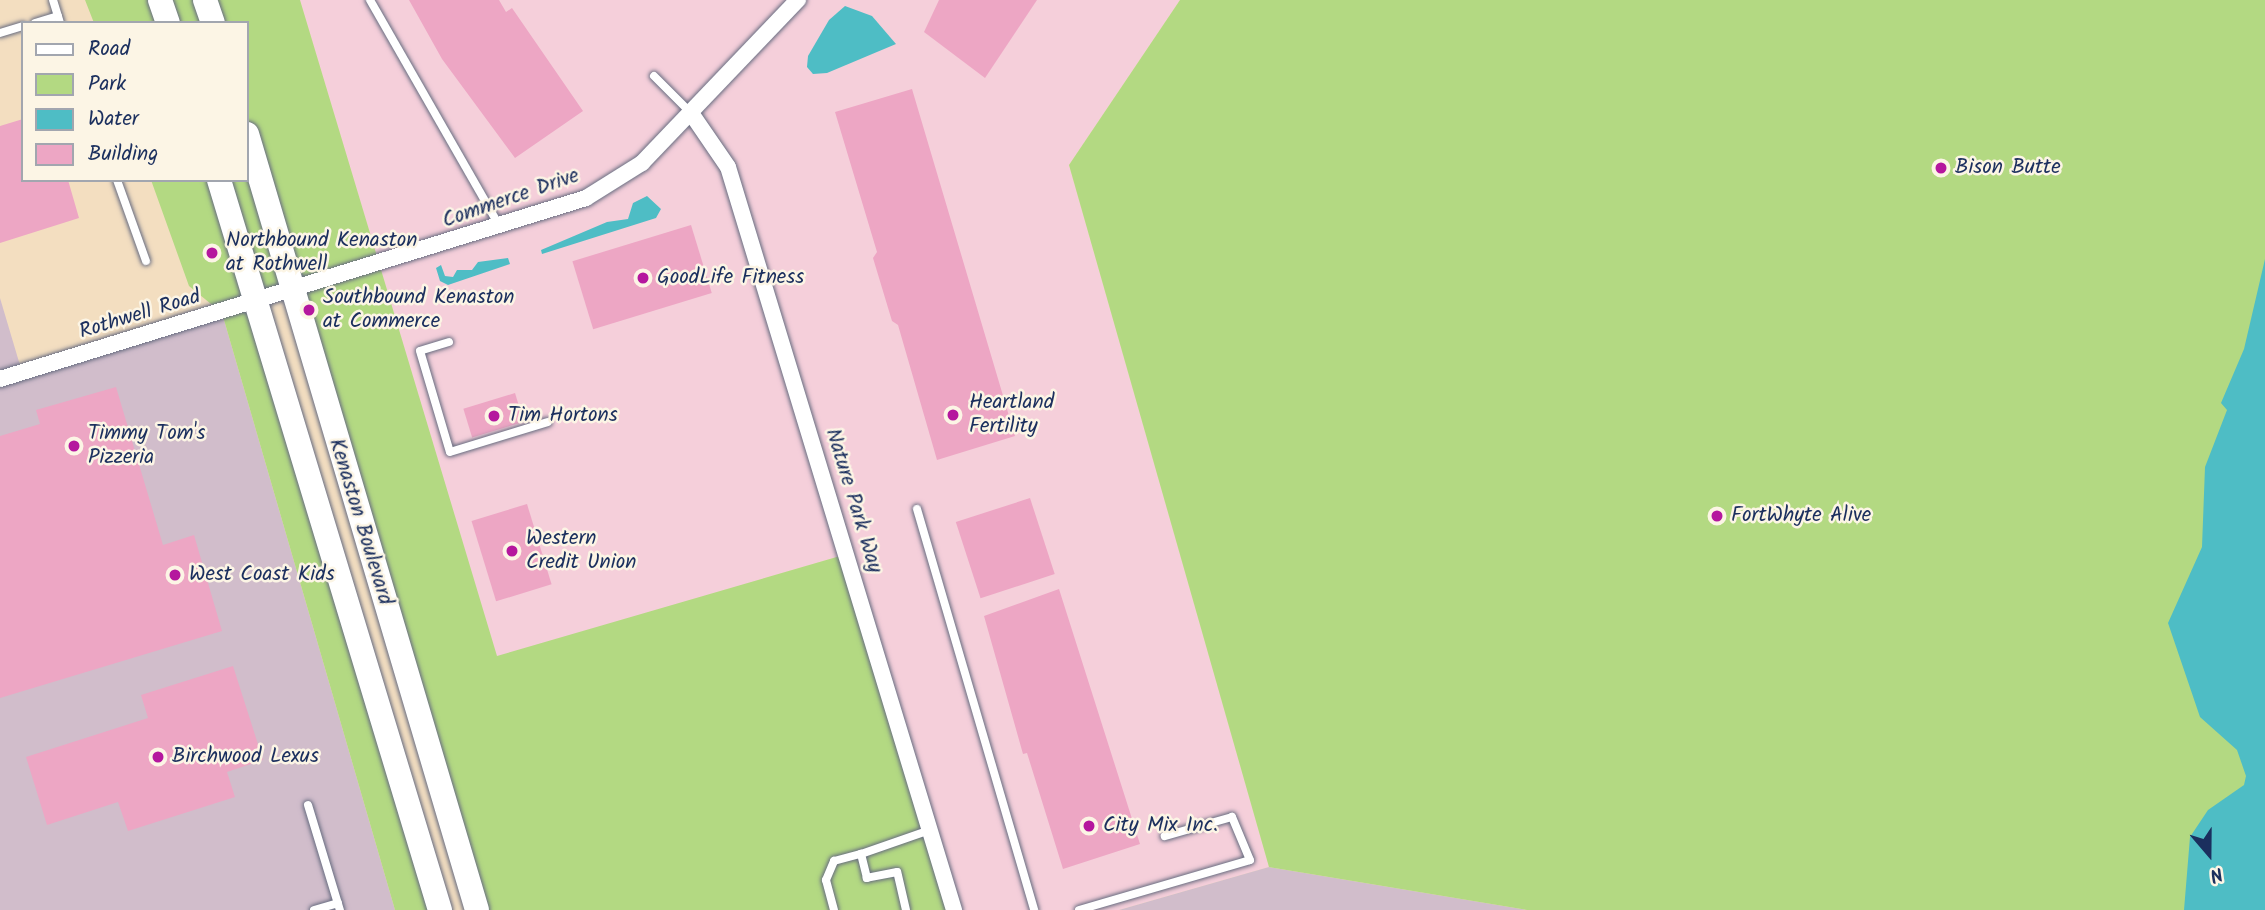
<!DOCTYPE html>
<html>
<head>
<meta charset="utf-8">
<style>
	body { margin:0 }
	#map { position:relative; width:2265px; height:910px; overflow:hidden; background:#f3dec0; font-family:Kalam,sans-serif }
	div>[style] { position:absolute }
	.built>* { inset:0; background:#f5cfda }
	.industrial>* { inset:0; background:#d1bdcb }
	.green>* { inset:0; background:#b3d982 }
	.water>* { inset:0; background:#4ebdc5 }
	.building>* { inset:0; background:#eda6c4; transform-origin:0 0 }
	.roads { filter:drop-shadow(0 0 2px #676c80) drop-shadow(0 0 2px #676c80) }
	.service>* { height:8px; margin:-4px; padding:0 4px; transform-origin:4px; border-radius:4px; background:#fff }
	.minor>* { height:16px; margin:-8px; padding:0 8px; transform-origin:8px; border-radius:8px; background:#fff }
	.primary>* { height:24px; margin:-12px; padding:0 12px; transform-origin:12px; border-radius:12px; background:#fff }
	.dots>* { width:19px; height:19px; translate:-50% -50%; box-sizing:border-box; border:4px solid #fcf5e5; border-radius:50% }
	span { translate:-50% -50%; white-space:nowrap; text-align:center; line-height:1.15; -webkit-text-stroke:5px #fcf5e5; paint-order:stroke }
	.poi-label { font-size:21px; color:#1b2f5e }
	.left { translate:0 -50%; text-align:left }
	.street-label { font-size:21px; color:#1b2f5e }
	.legend { position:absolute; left:21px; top:21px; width:228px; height:161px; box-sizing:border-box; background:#fcf5e5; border:2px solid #a2a6af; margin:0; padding:9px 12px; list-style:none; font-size:21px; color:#1b2f5e }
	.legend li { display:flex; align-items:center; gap:14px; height:35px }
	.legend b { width:35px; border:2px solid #a2a6af }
	.north { position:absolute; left:2174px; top:819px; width:70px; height:70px; -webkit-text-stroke:5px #fcf5e5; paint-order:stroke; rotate:160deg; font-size:19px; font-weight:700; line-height:28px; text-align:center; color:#1b2f5e }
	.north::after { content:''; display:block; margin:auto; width:24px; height:32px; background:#1b2f5e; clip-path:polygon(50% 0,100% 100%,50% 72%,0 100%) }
</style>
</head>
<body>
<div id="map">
	<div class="built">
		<i style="clip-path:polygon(300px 0,1180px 0,1069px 165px,1269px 867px,1119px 910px,954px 910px,847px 554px,497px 657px)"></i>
	</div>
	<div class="industrial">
		<i style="clip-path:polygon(0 298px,22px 372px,222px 313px,395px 910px,0 910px)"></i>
		<i style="clip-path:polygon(1269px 867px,1527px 910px,1119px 910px)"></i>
	</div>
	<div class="green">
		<i style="clip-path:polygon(85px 0,300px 0,497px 656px,847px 554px,954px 910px,477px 910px,292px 292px,259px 302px,436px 910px,395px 910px,222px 313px,189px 286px,151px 180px,247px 180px,247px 23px,94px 23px)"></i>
		<i style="clip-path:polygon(1180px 0,2265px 0,2265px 910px,1527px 910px,1269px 867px,1069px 165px)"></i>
	</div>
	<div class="water">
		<i style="clip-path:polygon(845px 6px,872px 16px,896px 44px,827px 73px,813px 74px,807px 67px,808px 56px,829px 20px)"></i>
		<i style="clip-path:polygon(647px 196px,661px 209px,656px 218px,542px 254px,541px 250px,607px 222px,628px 219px,633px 203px)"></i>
		<i style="clip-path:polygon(508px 258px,510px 264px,448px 285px,440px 281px,436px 268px,441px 265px,445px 276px,453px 277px,457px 270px,472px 270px,478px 262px)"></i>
		<i style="clip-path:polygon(2265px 259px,2265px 910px,2184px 910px,2190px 837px,2208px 810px,2244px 785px,2246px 776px,2237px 750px,2200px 717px,2168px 623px,2202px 547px,2205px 467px,2227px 410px,2221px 403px,2244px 349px)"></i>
	</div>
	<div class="building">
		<i style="clip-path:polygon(409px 0,499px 0,506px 12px,512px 8px,583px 111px,515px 158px,442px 59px)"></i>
		<i style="clip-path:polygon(939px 0,1037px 0,985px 78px,924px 32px)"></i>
		<i style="clip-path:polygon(912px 89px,1015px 436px,937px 460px,898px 325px,892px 321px,873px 258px,877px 252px,835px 112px)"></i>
		<i style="clip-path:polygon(23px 119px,23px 180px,68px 180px,79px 218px,0 243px,0 126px)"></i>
		<i style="left:691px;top:225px;width:71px;height:124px;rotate:73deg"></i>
		<i style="clip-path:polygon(116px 387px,163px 545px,194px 535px,222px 631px,0 698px,0 436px,40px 424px,36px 410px)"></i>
		<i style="left:515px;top:393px;width:30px;height:54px;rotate:73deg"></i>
		<i style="left:1030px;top:498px;width:80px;height:78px;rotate:72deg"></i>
		<i style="left:527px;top:504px;width:84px;height:58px;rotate:73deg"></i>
		<i style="clip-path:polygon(1059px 589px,1140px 844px,1063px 869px,1027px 753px,1023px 754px,984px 616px)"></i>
		<i style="clip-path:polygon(233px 666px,263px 760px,227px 772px,235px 797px,128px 831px,118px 802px,47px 825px,26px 757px,148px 718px,141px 695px)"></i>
	</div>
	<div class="roads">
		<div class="service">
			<i style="left:53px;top:0;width:24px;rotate:73deg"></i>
			<i style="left:370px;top:0;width:259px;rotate:60.2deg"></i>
			<i style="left:35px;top:23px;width:24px;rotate:-17deg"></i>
			<i style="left:0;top:33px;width:24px;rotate:-17deg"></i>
			<i style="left:654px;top:76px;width:52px;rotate:45deg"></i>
			<i style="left:117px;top:180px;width:86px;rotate:70.3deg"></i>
			<i style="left:449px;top:342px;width:30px;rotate:163deg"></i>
			<i style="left:420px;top:351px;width:105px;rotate:73.5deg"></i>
			<i style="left:450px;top:452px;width:102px;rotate:-17deg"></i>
			<i style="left:917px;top:509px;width:418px;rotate:73.7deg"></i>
			<i style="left:308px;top:805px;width:110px;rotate:73.1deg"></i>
			<i style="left:314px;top:910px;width:25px;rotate:-16deg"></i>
			<i style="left:834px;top:910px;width:31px;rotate:-105deg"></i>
			<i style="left:826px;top:880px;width:21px;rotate:-67deg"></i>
			<i style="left:834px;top:861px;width:28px;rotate:-15deg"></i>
			<i style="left:906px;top:910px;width:39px;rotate:-103deg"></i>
			<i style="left:897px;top:872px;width:31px;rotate:169deg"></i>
			<i style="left:867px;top:878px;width:25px;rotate:-104deg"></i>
			<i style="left:861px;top:854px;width:73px;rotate:-19.2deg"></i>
			<i style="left:1079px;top:910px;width:178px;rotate:-16.3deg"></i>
			<i style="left:1250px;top:860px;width:47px;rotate:-112.7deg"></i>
			<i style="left:1232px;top:817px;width:70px;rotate:164.2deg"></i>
		</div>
		<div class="minor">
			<i style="left:691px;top:113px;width:65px;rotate:55.6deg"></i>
			<i style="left:728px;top:167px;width:777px;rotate:73.08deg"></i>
			<i style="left:0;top:379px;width:613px;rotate:-17.16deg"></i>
			<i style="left:586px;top:198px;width:66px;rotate:-32deg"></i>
			<i style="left:642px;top:163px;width:226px;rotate:-46.3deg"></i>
		</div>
		<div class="primary">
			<i style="left:160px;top:0;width:24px;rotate:71deg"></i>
			<i style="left:205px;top:0;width:24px;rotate:71deg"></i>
			<i style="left:247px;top:134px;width:809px;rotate:73.49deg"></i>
			<i style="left:219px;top:180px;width:763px;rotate:73.16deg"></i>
		</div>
	</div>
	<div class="dots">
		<i style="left:1941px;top:168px;background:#b5179e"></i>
		<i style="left:212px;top:253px;background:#b5179e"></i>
		<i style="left:643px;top:278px;background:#b5179e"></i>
		<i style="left:309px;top:310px;background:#b5179e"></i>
		<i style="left:953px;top:415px;background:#b5179e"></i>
		<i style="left:494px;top:416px;background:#b5179e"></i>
		<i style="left:74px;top:446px;background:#b5179e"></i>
		<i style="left:1717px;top:516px;background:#b5179e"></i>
		<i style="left:512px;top:551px;background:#b5179e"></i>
		<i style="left:175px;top:575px;background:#b5179e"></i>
		<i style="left:158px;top:757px;background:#b5179e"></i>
		<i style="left:1089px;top:826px;background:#b5179e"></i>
	</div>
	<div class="poi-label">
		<span class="left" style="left:1955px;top:168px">Bison Butte</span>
		<span class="left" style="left:226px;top:253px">Northbound Kenaston<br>at Rothwell</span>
		<span class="left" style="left:657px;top:278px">GoodLife Fitness</span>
		<span class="left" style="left:323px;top:310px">Southbound Kenaston<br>at Commerce</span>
		<span class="left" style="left:969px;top:415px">Heartland<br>Fertility</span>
		<span class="left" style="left:508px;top:416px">Tim Hortons</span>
		<span class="left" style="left:88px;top:446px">Timmy Tom's<br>Pizzeria</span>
		<span class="left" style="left:1731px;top:516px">FortWhyte Alive</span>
		<span class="left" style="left:526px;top:551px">Western<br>Credit Union</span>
		<span class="left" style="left:189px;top:575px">West Coast Kids</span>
		<span class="left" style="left:172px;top:757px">Birchwood Lexus</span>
		<span class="left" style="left:1103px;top:826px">City Mix Inc.</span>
	</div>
	<div class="street-label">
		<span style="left:511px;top:199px;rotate:-19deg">Commerce Drive</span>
		<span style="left:140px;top:315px;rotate:-17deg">Rothwell Road</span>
		<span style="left:853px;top:501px;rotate:73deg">Nature Park Way</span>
		<span style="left:360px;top:522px;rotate:73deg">Kenaston Boulevard</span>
	</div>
	<ul class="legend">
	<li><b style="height:9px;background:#fff"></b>Road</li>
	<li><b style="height:19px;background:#b3d982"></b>Park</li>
	<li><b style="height:19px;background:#4ebdc5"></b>Water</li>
	<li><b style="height:19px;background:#eda6c4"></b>Building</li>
	</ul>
	<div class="north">N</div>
</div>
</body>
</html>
